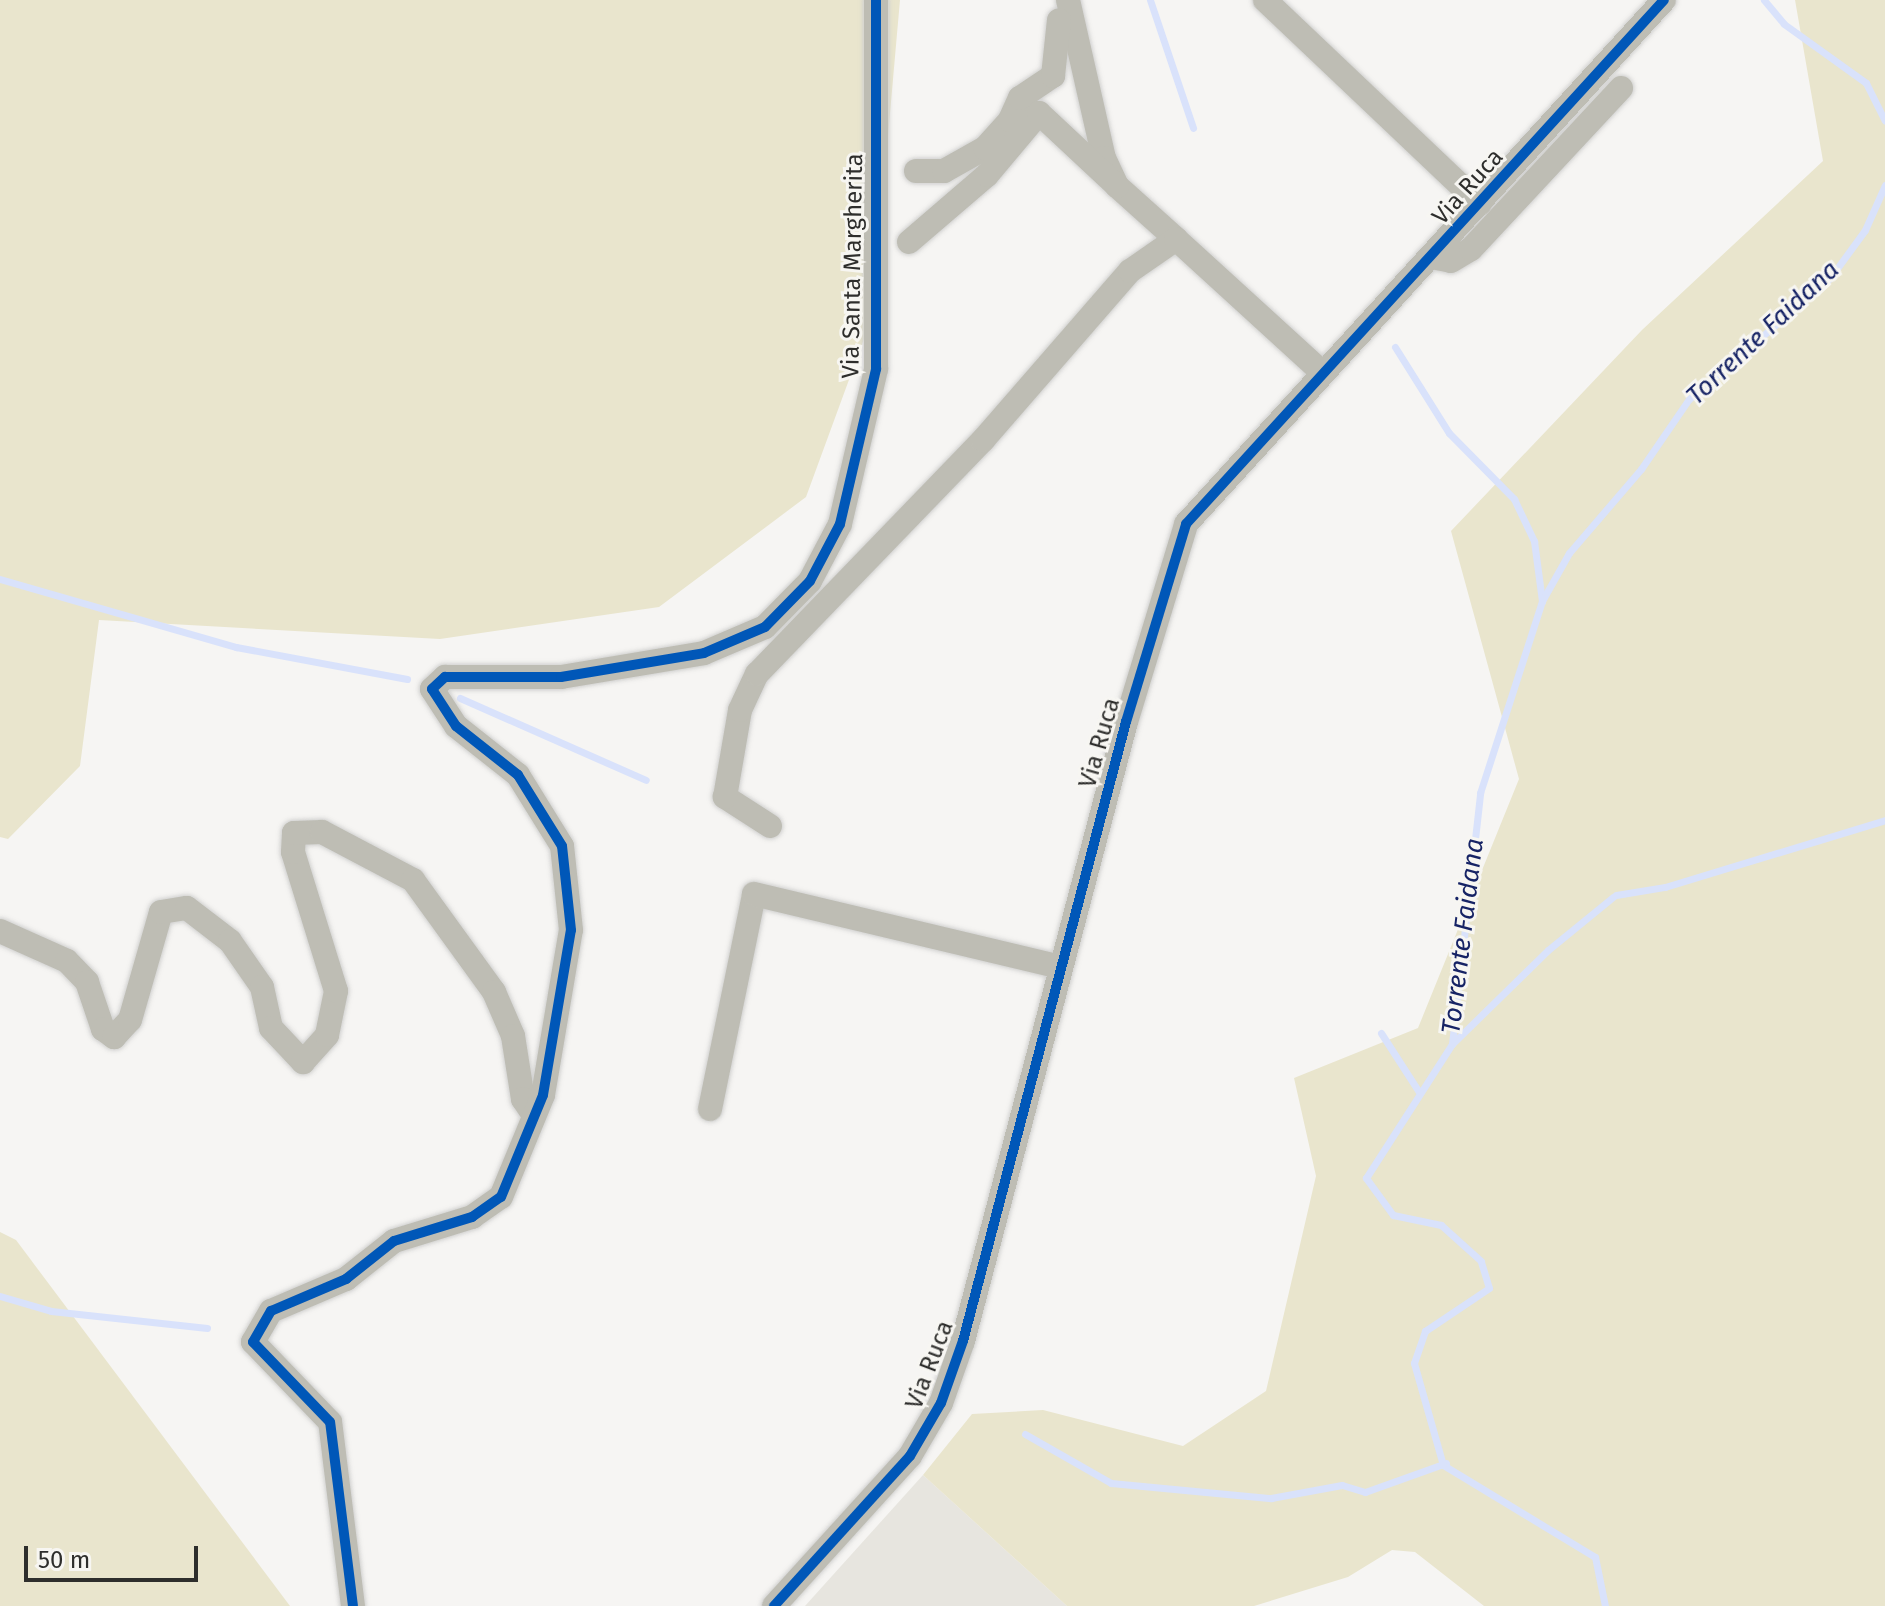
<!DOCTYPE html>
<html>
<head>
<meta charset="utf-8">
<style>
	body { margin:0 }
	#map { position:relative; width:1885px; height:1606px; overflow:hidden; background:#f6f5f3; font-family:"Fira Sans",sans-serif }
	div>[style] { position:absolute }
	.built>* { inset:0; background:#e7e5df }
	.green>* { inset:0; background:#e9e5cd }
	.stream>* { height:7px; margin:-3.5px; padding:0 3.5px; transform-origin:3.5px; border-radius:3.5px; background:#d9e2fb }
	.roads { filter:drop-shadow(0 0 2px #d1d1d0) drop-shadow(0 0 2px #d1d1d0) }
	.minor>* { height:24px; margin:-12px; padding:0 12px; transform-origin:12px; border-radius:12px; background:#bebdb4 }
	.cycleway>* { height:10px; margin:-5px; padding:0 5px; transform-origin:5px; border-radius:5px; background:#0057b8 }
	span { translate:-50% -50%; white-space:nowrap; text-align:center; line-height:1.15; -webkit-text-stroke:6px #f7f6f2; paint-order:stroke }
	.street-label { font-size:24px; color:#2e2e2c }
	.water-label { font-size:26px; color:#162365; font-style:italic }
	.scale { position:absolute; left:24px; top:1546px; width:174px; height:36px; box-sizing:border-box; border:4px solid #2e2e2c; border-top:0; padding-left:10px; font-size:24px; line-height:28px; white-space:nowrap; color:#2e2e2c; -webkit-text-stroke:6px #f7f6f2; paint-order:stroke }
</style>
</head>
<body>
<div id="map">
	<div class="built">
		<i style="clip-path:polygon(923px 1475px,1067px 1606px,805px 1606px)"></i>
	</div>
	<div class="green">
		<i style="clip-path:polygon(0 0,900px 0,872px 317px,806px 497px,659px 607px,440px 639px,99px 620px,80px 766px,8px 839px,0 837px)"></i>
		<i style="clip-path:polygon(1795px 0,1885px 0,1885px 1606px,1484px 1606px,1415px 1552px,1392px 1550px,1348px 1577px,1254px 1606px,1067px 1606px,923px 1475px,972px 1414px,1043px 1410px,1183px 1446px,1266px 1391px,1316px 1176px,1294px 1078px,1418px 1028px,1519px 779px,1451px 531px,1642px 330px,1823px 161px)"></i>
		<i style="clip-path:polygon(0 1232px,16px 1240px,290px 1606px,0 1606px)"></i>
	</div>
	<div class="stream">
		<i style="left:1150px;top:0;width:135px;rotate:71.4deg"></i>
		<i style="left:1764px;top:0;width:31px;rotate:50deg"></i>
		<i style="left:1784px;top:24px;width:101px;rotate:35.7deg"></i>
		<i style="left:1866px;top:83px;width:42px;rotate:63.4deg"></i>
		<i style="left:1395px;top:347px;width:102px;rotate:57.9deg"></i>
		<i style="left:1449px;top:433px;width:93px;rotate:45.4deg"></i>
		<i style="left:1514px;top:499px;width:47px;rotate:64.5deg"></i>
		<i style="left:1534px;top:541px;width:61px;rotate:82.4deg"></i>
		<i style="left:0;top:579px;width:246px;rotate:16.1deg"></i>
		<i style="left:236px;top:647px;width:174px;rotate:10.6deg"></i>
		<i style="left:460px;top:698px;width:203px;rotate:23.8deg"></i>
		<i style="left:1616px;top:895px;width:50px;rotate:-9.3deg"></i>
		<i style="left:1665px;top:887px;width:230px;rotate:-16.9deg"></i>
		<i style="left:1381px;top:1033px;width:70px;rotate:57.2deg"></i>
		<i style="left:1452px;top:1044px;width:134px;rotate:-44.4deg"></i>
		<i style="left:1548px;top:950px;width:84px;rotate:-39.2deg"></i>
		<i style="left:0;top:1296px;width:53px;rotate:16.4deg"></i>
		<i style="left:51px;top:1311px;width:157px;rotate:6.2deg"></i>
		<i style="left:1025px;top:1434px;width:99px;rotate:29.7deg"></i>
		<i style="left:1111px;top:1483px;width:161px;rotate:5.4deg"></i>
		<i style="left:1271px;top:1498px;width:72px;rotate:-10.4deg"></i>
		<i style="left:1342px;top:1485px;width:24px;rotate:17deg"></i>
		<i style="left:1365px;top:1492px;width:86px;rotate:-19.7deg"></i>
		<i style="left:1605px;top:1606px;width:50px;rotate:-101.5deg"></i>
		<i style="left:1595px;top:1557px;width:178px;rotate:-148.8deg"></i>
		<i style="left:1443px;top:1465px;width:106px;rotate:-105.9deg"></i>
		<i style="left:1414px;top:1363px;width:34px;rotate:-71deg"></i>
		<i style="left:1425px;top:1331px;width:77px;rotate:-33.9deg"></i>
		<i style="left:1489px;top:1288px;width:28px;rotate:-107deg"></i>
		<i style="left:1481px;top:1261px;width:54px;rotate:-138deg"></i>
		<i style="left:1441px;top:1225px;width:49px;rotate:-168.2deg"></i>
		<i style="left:1393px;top:1215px;width:46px;rotate:-126.1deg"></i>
		<i style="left:1366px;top:1178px;width:159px;rotate:-57.3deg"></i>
		<i style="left:1452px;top:1044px;width:253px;rotate:-83.6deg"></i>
		<i style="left:1480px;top:793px;width:202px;rotate:-72.1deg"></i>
		<i style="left:1542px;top:601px;width:55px;rotate:-60.6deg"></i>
		<i style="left:1569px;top:553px;width:111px;rotate:-49.4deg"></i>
		<i style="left:1641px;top:469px;width:85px;rotate:-55.6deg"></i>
		<i style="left:1689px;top:399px;width:186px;rotate:-40.6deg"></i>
		<i style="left:1830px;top:278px;width:59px;rotate:-53.9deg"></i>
		<i style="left:1865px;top:230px;width:49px;rotate:-66deg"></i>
	</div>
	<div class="roads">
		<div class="minor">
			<i style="left:1068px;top:0;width:162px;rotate:77.2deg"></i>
			<i style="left:1104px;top:158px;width:31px;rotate:65deg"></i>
			<i style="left:1117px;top:186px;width:79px;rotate:41.9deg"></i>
			<i style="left:1265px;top:0;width:296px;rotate:43.5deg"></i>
			<i style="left:916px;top:171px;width:28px"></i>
			<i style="left:944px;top:171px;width:47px;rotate:-29.3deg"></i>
			<i style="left:985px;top:148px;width:38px;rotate:-48deg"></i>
			<i style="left:1010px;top:120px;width:24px;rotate:-66deg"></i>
			<i style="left:1020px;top:98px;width:40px;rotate:-34deg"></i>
			<i style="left:1053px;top:76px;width:56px;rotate:-83.9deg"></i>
			<i style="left:909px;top:242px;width:103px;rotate:-40.7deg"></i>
			<i style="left:987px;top:175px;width:81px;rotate:-50deg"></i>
			<i style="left:1039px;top:113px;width:107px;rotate:43.1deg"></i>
			<i style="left:1431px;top:257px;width:20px;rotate:11deg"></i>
			<i style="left:1451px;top:261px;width:23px;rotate:-31deg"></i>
			<i style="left:1471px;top:249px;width:220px;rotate:-47deg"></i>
			<i style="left:770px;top:826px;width:54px;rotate:-147.2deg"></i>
			<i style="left:725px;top:797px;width:88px;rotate:-80.2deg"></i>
			<i style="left:740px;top:710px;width:40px;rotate:-65deg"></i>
			<i style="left:757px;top:674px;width:325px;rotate:-46deg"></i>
			<i style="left:983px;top:440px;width:224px;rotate:-49deg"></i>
			<i style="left:1130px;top:271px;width:56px;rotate:-34.8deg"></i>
			<i style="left:1176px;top:239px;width:199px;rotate:42.4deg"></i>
			<i style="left:0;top:931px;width:73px;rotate:24.1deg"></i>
			<i style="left:67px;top:961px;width:29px;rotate:46deg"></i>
			<i style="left:87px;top:982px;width:50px;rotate:71.2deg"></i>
			<i style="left:103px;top:1029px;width:14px;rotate:36deg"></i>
			<i style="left:114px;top:1037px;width:23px;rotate:-47deg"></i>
			<i style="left:130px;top:1020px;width:112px;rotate:-74deg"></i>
			<i style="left:161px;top:912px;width:26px;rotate:-9deg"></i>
			<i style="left:187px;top:908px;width:54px;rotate:37.5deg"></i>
			<i style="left:230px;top:941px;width:56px;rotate:55.2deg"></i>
			<i style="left:262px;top:987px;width:42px;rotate:77.6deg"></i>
			<i style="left:271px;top:1028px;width:47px;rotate:46.7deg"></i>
			<i style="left:303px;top:1062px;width:36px;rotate:-48deg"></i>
			<i style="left:327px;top:1035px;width:45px;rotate:-78.4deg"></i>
			<i style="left:336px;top:991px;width:145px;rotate:-107.2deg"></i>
			<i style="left:293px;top:852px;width:19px;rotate:-87deg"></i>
			<i style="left:294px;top:833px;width:28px;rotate:-2deg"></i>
			<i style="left:322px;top:832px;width:103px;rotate:27.8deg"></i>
			<i style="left:413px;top:880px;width:138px;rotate:54.1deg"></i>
			<i style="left:494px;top:992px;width:48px;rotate:66.6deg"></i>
			<i style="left:513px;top:1036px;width:64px;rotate:81deg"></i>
			<i style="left:523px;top:1099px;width:18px;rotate:56deg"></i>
			<i style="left:710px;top:1109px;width:219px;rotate:-78.4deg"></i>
			<i style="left:754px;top:894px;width:315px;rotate:13.4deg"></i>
			<i style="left:353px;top:1606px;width:185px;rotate:-97.1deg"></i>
			<i style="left:330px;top:1422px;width:111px;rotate:-133.9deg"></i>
			<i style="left:253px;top:1342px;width:36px;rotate:-60deg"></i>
			<i style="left:271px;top:1311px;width:82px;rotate:-23.1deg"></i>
			<i style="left:346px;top:1279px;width:61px;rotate:-38.4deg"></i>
			<i style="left:394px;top:1241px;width:82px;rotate:-17.1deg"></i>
			<i style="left:472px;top:1217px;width:35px;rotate:-35deg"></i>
			<i style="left:501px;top:1197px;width:110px;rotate:-67.6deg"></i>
			<i style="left:543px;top:1095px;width:167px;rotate:-80.4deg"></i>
			<i style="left:571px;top:930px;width:84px;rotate:-96.1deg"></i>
			<i style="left:562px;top:846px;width:84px;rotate:-121.8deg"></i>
			<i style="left:518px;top:775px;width:79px;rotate:-141.7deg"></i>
			<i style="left:456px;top:726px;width:44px;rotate:-123deg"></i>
			<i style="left:432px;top:689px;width:18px;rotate:-43deg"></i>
			<i style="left:445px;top:677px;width:116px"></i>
			<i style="left:561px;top:677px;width:145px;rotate:-9.5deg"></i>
			<i style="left:704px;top:653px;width:66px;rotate:-23.1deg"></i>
			<i style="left:765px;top:627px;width:64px;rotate:-45.6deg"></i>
			<i style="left:810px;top:581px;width:64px;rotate:-62.2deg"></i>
			<i style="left:840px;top:524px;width:159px;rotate:-76.9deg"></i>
			<i style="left:876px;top:369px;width:369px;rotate:-90deg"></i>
			<i style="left:774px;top:1606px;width:202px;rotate:-47.8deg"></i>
			<i style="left:910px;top:1456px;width:61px;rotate:-59.7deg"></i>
			<i style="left:941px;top:1403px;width:66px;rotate:-70.5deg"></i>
			<i style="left:963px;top:1341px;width:640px;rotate:-75.25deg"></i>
			<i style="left:1126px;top:722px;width:207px;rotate:-73.1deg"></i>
			<i style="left:1186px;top:524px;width:709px;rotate:-47.63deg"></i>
		</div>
	</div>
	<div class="cycleway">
		<i style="left:353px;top:1606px;width:185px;rotate:-97.1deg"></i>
		<i style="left:330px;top:1422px;width:111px;rotate:-133.9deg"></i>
		<i style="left:253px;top:1342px;width:36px;rotate:-60deg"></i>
		<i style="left:271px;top:1311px;width:82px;rotate:-23.1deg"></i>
		<i style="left:346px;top:1279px;width:61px;rotate:-38.4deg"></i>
		<i style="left:394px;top:1241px;width:82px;rotate:-17.1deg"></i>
		<i style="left:472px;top:1217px;width:35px;rotate:-35deg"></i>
		<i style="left:501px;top:1197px;width:110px;rotate:-67.6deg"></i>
		<i style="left:543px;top:1095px;width:167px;rotate:-80.4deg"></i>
		<i style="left:571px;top:930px;width:84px;rotate:-96.1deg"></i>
		<i style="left:562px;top:846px;width:84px;rotate:-121.8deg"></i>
		<i style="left:518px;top:775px;width:79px;rotate:-141.7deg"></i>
		<i style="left:456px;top:726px;width:44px;rotate:-123deg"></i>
		<i style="left:432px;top:689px;width:18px;rotate:-43deg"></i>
		<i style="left:445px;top:677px;width:116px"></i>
		<i style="left:561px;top:677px;width:145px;rotate:-9.5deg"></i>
		<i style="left:704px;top:653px;width:66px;rotate:-23.1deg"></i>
		<i style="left:765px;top:627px;width:64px;rotate:-45.6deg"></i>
		<i style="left:810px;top:581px;width:64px;rotate:-62.2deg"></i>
		<i style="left:840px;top:524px;width:159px;rotate:-76.9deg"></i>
		<i style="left:876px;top:369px;width:369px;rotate:-90deg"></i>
		<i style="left:774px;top:1606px;width:202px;rotate:-47.8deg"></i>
		<i style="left:910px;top:1456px;width:61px;rotate:-59.7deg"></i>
		<i style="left:941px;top:1403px;width:66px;rotate:-70.5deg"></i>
		<i style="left:963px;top:1341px;width:640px;rotate:-75.25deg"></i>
		<i style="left:1126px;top:722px;width:207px;rotate:-73.1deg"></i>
		<i style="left:1186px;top:524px;width:709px;rotate:-47.63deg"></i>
	</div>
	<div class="street-label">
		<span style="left:1468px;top:187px;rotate:-48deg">Via Ruca</span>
		<span style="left:853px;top:266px;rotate:-89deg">Via Santa Margherita</span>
		<span style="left:1100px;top:743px;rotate:-74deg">Via Ruca</span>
		<span style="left:930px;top:1365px;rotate:-69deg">Via Ruca</span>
	</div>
	<div class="water-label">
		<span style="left:1763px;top:333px;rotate:-43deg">Torrente Faidana</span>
		<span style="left:1463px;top:936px;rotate:-83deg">Torrente Faidana</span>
	</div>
	<div class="scale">50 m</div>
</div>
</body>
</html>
